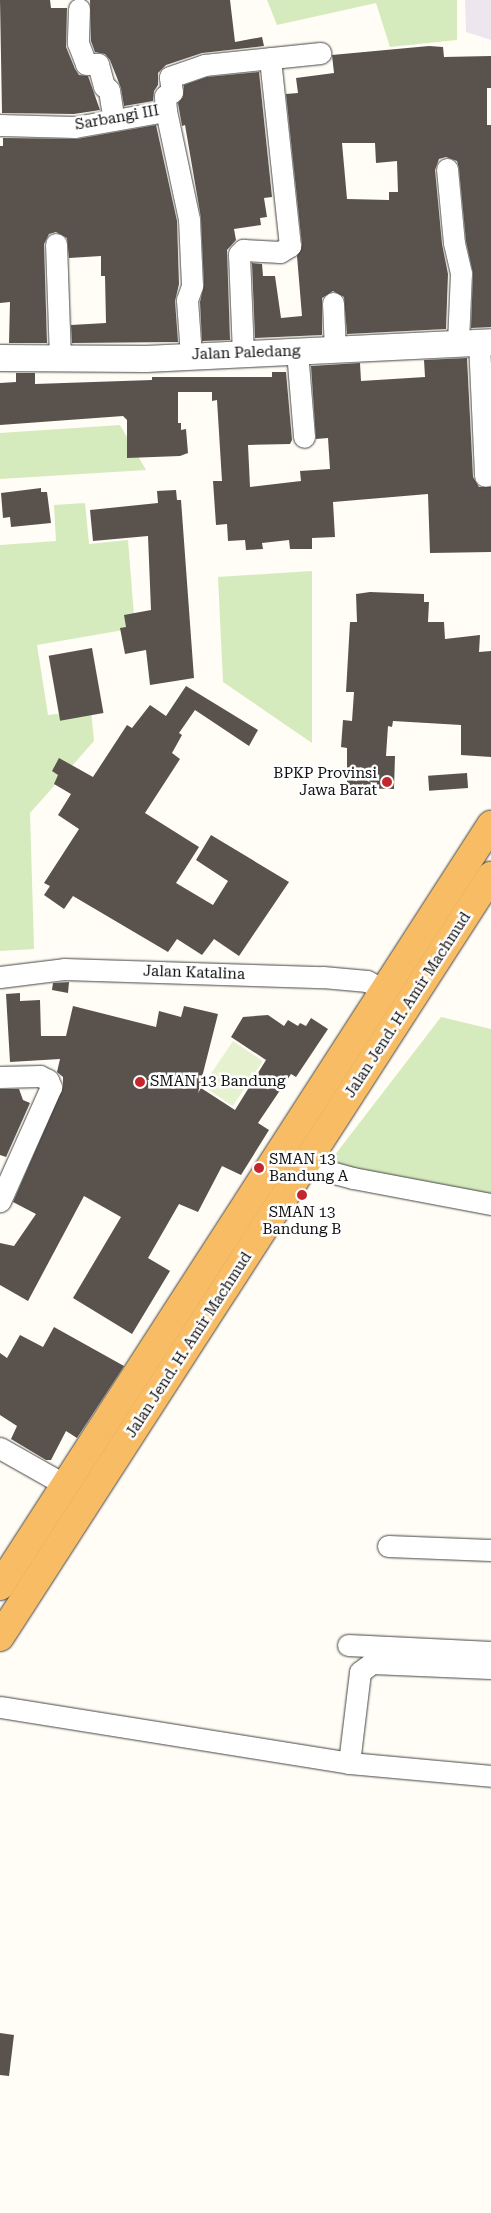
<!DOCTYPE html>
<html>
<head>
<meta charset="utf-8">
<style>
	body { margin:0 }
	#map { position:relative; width:491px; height:2213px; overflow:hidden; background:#fffdf5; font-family:"Roboto Serif",serif }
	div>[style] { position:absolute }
	.industrial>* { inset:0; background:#eee6ef }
	.green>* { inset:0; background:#d5ebbd }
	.pitch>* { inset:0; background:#e6f2cf; transform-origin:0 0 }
	.building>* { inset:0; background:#5a524d; transform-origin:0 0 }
	.roads { filter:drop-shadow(0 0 1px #444) drop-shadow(0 0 1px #444) }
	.minor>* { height:21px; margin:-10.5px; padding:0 10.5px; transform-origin:10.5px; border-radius:10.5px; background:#fff }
	.tertiary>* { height:26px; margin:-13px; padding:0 13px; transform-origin:13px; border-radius:13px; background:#fff }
	.trunk>* { height:28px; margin:-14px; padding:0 14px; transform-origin:14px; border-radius:14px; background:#f7bc64 }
	.dots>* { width:14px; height:14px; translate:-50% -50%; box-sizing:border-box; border:2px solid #fff; border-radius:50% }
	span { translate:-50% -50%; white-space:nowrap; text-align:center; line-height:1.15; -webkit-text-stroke:5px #fff; paint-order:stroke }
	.street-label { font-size:15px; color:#111 }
	.poi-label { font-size:15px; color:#111 }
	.right { translate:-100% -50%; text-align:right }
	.left { translate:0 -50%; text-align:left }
</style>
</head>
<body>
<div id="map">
	<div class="industrial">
		<i style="clip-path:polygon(465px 0,491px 0,491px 40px,466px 32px)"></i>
	</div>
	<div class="green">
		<i style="clip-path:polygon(267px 0,457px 0,457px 40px,390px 47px,376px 3px,277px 25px)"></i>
		<i style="clip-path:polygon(120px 425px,146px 470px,0 479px,0 433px)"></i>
		<i style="clip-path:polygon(85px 503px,89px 544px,128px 540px,135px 628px,37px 645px,48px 715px,91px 710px,94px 741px,30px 813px,34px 949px,0 951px,0 545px,56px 541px,54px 505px)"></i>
		<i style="clip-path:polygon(312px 571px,312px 743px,223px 682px,218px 577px)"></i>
		<i style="clip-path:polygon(441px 1017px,491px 1029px,491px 1197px,356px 1176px,331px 1160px)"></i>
	</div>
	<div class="pitch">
		<i style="left:233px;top:1041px;width:36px;height:54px;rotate:34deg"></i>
	</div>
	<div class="building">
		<i style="clip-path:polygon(0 0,50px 0,51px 8px,67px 8px,66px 47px,75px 69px,79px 75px,88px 76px,100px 110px,74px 114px,2px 113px)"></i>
		<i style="clip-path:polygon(90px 0,230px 0,235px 42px,262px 37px,264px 46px,202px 53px,166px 65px,158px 73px,158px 85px,154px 91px,153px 101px,124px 106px,121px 88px,110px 60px,105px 54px,95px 52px,91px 41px)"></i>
		<i style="clip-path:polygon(evenodd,429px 46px,443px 47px,444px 57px,491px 56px,491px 88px,487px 88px,487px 125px,491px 125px,491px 327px,471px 328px,473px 273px,466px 241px,459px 168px,457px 161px,446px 157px,439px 159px,435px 170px,442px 244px,448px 274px,446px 329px,347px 334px,344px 297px,333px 291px,322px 298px,322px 335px,255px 338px,252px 263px,262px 264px,263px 276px,275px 276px,281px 318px,302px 316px,297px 256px,302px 245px,286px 94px,298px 93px,296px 78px,334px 73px,332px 55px,429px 46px,342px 143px,375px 143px,376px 163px,397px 161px,398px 192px,389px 192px,389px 200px,347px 199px,342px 143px)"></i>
		<i style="clip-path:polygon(259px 72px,272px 197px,264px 198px,267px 217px,260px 218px,261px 225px,234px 229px,236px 240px,227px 250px,230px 340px,202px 341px,200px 302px,204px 285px,201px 218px,185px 125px,182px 126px,178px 103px,183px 97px,184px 85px,207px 77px)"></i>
		<i style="clip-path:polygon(156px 125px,177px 221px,179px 284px,175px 301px,178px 342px,72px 343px,71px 325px,106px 323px,105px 276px,101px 276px,101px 256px,69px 258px,67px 238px,56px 232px,49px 234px,44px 244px,47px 343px,9px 343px,10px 302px,0 303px,0 146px,3px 146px,3px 138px,77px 139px)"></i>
		<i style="clip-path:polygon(467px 358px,473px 477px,479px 487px,491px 487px,491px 552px,430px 553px,428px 494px,333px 502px,335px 537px,312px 538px,312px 549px,290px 549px,289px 540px,262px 543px,263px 549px,246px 550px,245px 540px,228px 541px,227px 524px,216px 525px,213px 481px,222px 481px,217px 400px,212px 401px,212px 392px,178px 392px,178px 423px,181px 423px,181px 430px,186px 429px,188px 453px,180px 456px,127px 458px,127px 420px,123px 416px,0 425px,0 383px,16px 382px,16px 373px,35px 373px,35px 384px,152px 380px,152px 377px,272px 377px,272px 372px,286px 372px,292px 440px,290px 444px,248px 445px,250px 487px,301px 481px,300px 471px,330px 469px,328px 438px,316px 439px,311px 366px,360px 363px,361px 381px,425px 377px,424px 360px)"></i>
		<i style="clip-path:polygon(41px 488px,41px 492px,47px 492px,51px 523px,11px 527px,10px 517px,3px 518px,1px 493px)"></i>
		<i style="clip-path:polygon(176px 490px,177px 500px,181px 500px,194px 678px,150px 685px,146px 650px,125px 654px,120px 628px,126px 627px,124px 615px,151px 610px,148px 536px,93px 541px,90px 510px,158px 503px,157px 491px)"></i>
		<i style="clip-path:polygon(370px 592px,424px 594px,424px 602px,429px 602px,428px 622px,444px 622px,445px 639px,480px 635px,479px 652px,491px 651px,491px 757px,461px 755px,461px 725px,393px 721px,392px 727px,388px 726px,386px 756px,395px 756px,394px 789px,347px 788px,347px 748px,341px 747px,343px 720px,352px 721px,354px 692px,346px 692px,350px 622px,357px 622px,356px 594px)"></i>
		<i style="left:92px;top:648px;width:66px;height:44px;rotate:80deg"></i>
		<i style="clip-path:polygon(186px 686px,258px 730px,249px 746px,195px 710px,179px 733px,182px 735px,172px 753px,180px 759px,145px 813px,199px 847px,176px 883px,213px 905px,228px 881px,196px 860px,211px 835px,289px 882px,239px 956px,214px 939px,202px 955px,177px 939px,168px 952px,73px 896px,64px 909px,44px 895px,50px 886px,44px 883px,79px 829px,58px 815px,71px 794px,54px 784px,58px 775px,52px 771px,59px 758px,93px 777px,127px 725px,132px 728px,150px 705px,166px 716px)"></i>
		<i style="left:467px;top:773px;width:15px;height:39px;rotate:86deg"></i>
		<i style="clip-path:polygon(69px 982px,68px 993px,52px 990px,53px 983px)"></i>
		<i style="clip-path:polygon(20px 993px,20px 1001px,40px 1000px,41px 1036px,66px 1036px,73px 1006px,156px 1027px,159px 1011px,181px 1017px,184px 1006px,218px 1014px,198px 1093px,201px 1088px,235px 1110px,266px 1060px,231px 1037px,243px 1017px,268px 1015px,284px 1026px,288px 1020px,298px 1026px,300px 1023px,306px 1026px,311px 1018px,328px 1029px,296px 1077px,291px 1074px,258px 1123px,269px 1130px,241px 1175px,222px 1166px,198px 1212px,179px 1204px,148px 1258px,170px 1271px,132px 1334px,73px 1298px,121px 1217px,84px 1196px,28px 1301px,0 1285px,0 1243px,14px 1246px,36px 1214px,13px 1202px,63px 1087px,63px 1077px,57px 1072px,60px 1059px,10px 1062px,6px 994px)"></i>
		<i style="clip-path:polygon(0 1089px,19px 1089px,23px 1100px,30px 1103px,6px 1157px,0 1155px)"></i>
		<i style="clip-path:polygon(54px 1327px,124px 1366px,77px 1438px,66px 1431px,51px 1460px,46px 1460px,11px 1439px,17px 1426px,0 1415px,0 1353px,7px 1358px,20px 1335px,43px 1347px)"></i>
		<i style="clip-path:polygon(0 2033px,14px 2035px,9px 2076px,0 2075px)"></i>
	</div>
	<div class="roads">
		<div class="minor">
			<i style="left:79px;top:9px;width:34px;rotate:92deg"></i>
			<i style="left:78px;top:43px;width:22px;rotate:69deg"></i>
			<i style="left:86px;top:64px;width:12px"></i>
			<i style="left:98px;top:64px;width:23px;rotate:75deg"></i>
			<i style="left:104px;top:86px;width:6px;rotate:39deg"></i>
			<i style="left:109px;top:90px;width:30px;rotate:81deg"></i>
			<i style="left:166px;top:111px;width:110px;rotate:78deg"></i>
			<i style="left:189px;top:219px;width:67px;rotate:87.4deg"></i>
			<i style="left:192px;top:286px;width:15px;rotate:110deg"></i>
			<i style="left:187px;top:300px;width:56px;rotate:85.9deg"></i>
			<i style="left:0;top:125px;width:75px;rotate:1.5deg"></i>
			<i style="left:75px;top:127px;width:92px;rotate:-10deg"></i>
			<i style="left:166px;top:111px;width:15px;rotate:-94deg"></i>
			<i style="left:165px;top:96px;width:8px;rotate:-30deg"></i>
			<i style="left:172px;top:92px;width:15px;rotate:-98deg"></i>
			<i style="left:170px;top:77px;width:36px;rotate:-19deg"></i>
			<i style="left:204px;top:65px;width:117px;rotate:-5.9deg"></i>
			<i style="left:447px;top:169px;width:74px;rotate:84.6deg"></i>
			<i style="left:454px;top:243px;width:31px;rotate:77deg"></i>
			<i style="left:461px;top:273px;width:69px;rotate:92.5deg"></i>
			<i style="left:56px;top:244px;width:114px;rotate:88deg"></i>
			<i style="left:333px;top:303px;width:48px;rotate:87.6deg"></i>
			<i style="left:479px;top:342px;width:134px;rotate:87.4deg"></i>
			<i style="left:297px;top:351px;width:86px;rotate:85.3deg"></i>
			<i style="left:243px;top:354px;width:100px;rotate:-92.3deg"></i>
			<i style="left:239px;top:254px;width:6px;rotate:-45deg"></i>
			<i style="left:243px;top:250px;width:37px;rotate:3deg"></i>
			<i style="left:280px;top:252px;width:12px;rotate:-31deg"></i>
			<i style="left:290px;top:246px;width:189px;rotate:-96.1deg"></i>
			<i style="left:0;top:977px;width:64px;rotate:-7.1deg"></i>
			<i style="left:64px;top:969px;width:259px;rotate:1.8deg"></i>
			<i style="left:323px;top:977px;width:44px;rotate:5.2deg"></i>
			<i style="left:367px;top:981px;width:21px;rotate:29deg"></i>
			<i style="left:0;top:1077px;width:40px;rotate:-1.4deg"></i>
			<i style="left:40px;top:1076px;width:9px;rotate:27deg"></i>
			<i style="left:48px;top:1080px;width:8px;rotate:67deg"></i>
			<i style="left:51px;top:1087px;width:125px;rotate:114.1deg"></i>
			<i style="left:305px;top:1165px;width:50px;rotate:15.2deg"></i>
			<i style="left:353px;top:1178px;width:140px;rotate:10.7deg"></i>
			<i style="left:0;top:1448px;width:75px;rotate:29.6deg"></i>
			<i style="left:388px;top:1546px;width:103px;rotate:2.2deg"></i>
			<i style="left:348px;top:1645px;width:143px;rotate:2.8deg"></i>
			<i style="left:0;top:1707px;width:353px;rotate:9.1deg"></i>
			<i style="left:349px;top:1763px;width:143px;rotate:5.2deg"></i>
			<i style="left:349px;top:1763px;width:92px;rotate:-83.1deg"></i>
			<i style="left:360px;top:1672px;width:15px;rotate:-37deg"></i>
			<i style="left:372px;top:1663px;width:119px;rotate:2.4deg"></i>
		</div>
		<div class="tertiary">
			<i style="left:0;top:358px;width:146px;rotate:0.4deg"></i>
			<i style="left:146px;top:359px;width:345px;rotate:-2.8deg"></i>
		</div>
		<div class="trunk">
			<i style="left:0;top:1586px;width:906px;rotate:-57.17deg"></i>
			<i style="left:0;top:1637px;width:906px;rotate:-57.17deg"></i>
		</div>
	</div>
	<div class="dots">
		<i style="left:387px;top:782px;background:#c4262e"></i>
		<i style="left:140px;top:1082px;background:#c4262e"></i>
		<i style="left:259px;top:1168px;background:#c4262e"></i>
		<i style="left:302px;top:1195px;background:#c4262e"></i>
	</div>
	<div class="street-label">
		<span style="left:117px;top:118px;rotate:-10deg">Sarbangi III</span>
		<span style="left:246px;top:353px;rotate:-2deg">Jalan Paledang</span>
		<span style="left:194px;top:973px;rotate:2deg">Jalan Katalina</span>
		<span style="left:408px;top:1005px;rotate:-57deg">Jalan Jend. H. Amir Machmud</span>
		<span style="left:189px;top:1345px;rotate:-57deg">Jalan Jend. H. Amir Machmud</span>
	</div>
	<div class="poi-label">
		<span class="right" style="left:377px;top:782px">BPKP Provinsi<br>Jawa Barat</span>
		<span class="left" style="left:150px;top:1082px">SMAN 13 Bandung</span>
		<span class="left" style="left:269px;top:1168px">SMAN 13<br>Bandung A</span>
		<span style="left:302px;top:1221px">SMAN 13<br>Bandung B</span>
	</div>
</div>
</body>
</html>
